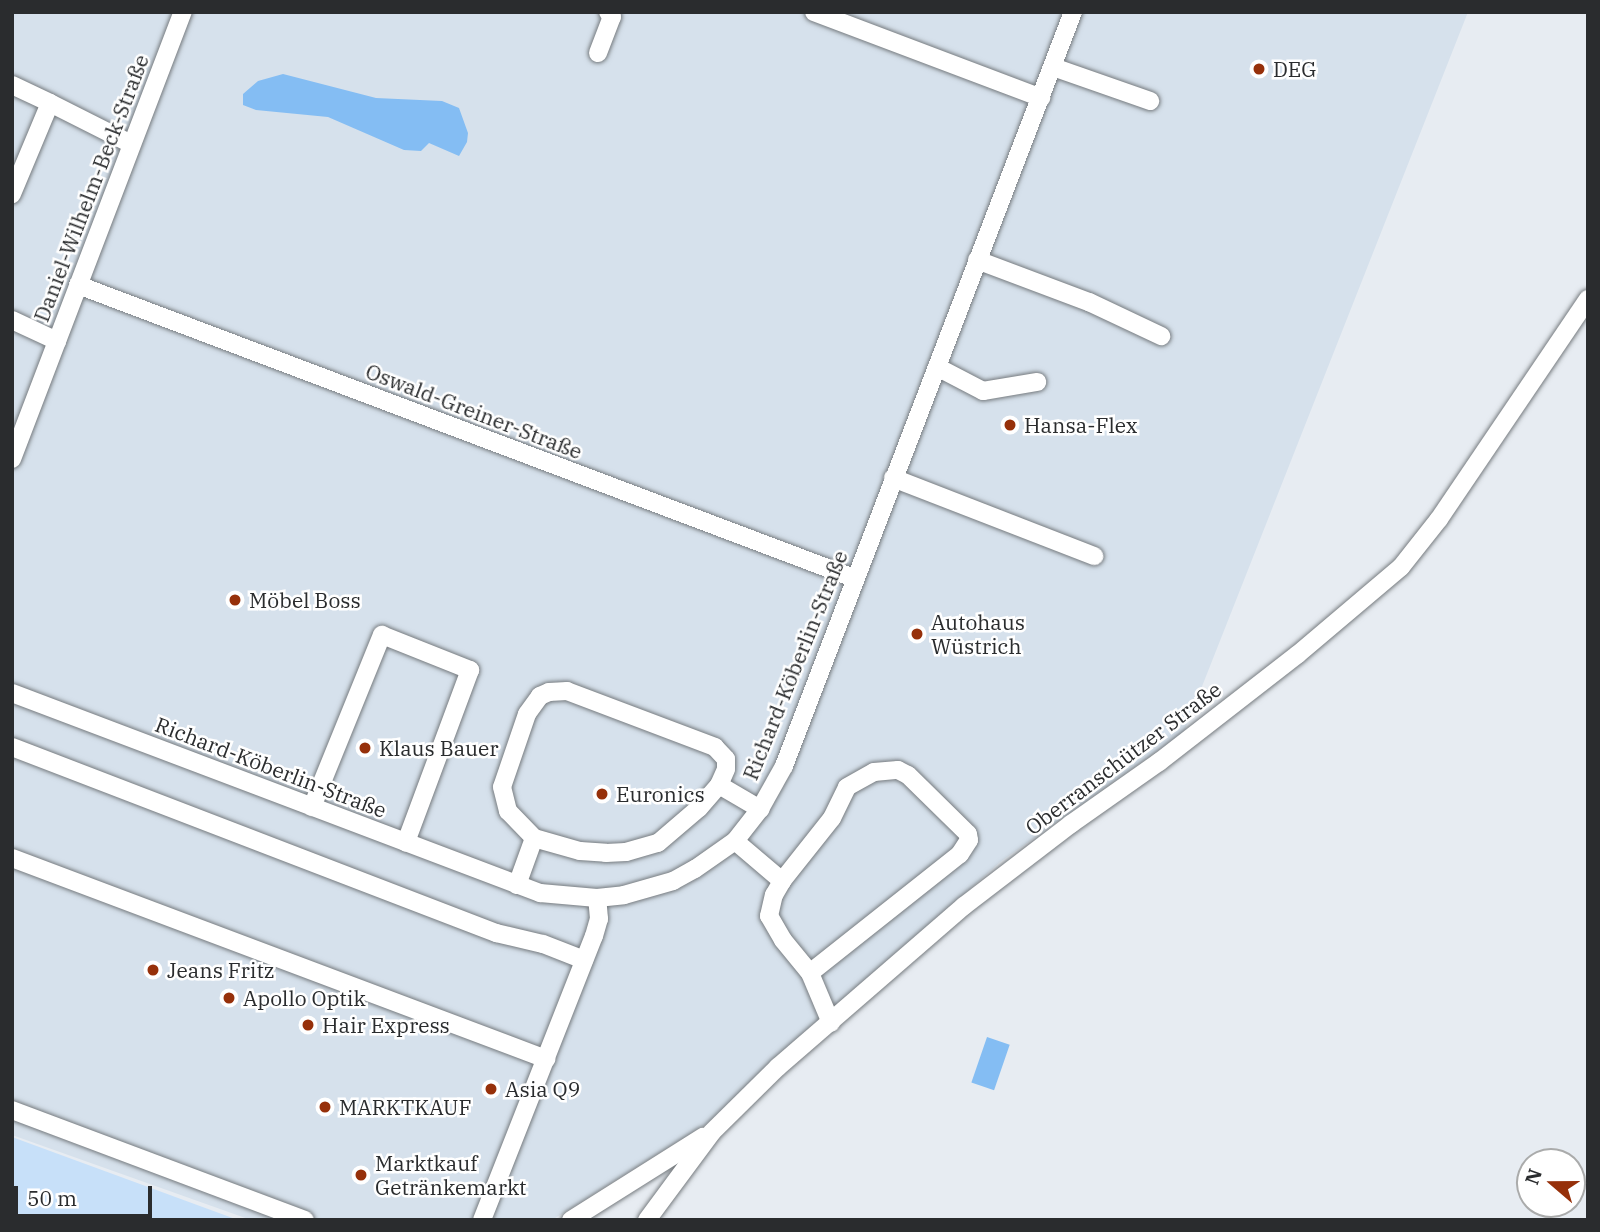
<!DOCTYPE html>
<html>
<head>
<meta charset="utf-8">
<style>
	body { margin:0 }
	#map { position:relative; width:1600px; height:1232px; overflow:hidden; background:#e7ecf2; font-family:"IBM Plex Serif",serif }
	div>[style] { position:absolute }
	.built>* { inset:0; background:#d6e1ec }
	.green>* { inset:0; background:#c7e0f9 }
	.water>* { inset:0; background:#84bdf3; transform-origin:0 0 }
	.roads { filter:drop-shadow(0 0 2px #767b7f) drop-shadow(0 0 2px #767b7f) }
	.minor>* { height:18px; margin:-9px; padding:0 9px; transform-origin:9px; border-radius:9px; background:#fff }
	.dots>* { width:19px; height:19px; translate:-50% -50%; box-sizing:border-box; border:4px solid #fff; border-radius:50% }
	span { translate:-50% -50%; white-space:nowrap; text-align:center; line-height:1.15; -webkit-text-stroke:5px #fff; paint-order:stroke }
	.poi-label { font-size:21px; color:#2a2c2e }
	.left { translate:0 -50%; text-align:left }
	.street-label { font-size:21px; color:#2a2c2e }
	.frame { position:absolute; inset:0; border:14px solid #2a2c2e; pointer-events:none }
	.north { position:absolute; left:1516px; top:1148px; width:70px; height:70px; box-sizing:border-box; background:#fff; border:2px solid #aaabab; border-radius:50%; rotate:290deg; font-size:19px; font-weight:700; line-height:28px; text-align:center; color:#2a2c2e }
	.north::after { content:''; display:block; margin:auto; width:24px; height:32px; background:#96300a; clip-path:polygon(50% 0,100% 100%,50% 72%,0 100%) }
	.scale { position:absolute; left:14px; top:1186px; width:138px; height:32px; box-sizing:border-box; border:4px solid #2a2c2e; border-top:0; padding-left:9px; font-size:21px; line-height:24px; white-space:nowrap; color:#2a2c2e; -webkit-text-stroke:5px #fff; paint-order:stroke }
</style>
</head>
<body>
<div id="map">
	<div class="built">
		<i style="clip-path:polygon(12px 12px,1468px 12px,1184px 732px,1000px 862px,712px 1120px,552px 1220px,251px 1220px,12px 1135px)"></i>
	</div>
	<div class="green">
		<i style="clip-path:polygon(12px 1137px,238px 1220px,12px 1220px)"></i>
	</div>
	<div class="water">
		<i style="clip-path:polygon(283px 74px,376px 98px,442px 101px,459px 108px,468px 133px,467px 142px,459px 156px,429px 143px,421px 151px,404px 150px,328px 117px,256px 110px,243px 105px,243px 94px,258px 81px)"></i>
		<i style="left:987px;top:1037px;width:24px;height:48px;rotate:19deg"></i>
	</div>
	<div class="roads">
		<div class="minor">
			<i style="left:814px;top:12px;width:243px;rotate:20.7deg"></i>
			<i style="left:598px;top:53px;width:39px;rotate:-69deg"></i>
			<i style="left:612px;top:17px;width:6px;rotate:-129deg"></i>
			<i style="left:1053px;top:67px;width:103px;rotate:19.3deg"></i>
			<i style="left:12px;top:85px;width:42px;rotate:25.3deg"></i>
			<i style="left:50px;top:103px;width:99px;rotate:112.7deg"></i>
			<i style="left:50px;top:103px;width:91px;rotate:26.8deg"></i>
			<i style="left:977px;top:260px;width:120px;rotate:20.6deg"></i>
			<i style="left:1089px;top:302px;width:80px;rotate:25.3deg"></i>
			<i style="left:78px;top:285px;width:829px;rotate:20.69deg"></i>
			<i style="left:12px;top:320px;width:50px;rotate:25deg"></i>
			<i style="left:937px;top:367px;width:52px;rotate:27.6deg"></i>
			<i style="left:983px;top:391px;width:55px;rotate:-9.5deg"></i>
			<i style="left:12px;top:459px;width:479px;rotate:-69.1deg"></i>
			<i style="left:893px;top:478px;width:216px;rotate:21.2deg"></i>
			<i style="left:12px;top:693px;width:565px;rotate:20.75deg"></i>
			<i style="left:540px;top:893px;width:57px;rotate:5deg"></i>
			<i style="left:597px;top:898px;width:27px;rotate:-6deg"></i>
			<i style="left:624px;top:895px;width:51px;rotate:-15.9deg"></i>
			<i style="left:673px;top:881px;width:25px;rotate:-29deg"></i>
			<i style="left:695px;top:869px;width:49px;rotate:-35deg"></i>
			<i style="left:735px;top:841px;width:41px;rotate:-52deg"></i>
			<i style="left:760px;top:809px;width:49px;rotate:-60.8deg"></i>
			<i style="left:784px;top:766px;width:807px;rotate:-69.03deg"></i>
			<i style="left:12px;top:747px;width:519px;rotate:21.02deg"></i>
			<i style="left:496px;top:933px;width:48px;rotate:13.2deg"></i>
			<i style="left:543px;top:944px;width:44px;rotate:21.3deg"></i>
			<i style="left:719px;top:785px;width:48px;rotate:30.3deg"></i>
			<i style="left:312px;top:807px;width:186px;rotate:-67.9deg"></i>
			<i style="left:382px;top:635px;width:95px;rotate:21.7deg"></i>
			<i style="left:470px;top:670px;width:184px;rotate:110.4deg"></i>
			<i style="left:735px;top:841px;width:62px;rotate:40.4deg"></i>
			<i style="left:782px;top:881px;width:80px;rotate:-51.6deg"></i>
			<i style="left:832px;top:818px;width:34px;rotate:-64deg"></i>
			<i style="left:847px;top:787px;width:31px;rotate:-29deg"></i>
			<i style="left:874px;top:772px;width:24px;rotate:-5deg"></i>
			<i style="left:898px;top:770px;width:11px;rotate:27deg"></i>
			<i style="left:908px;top:775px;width:84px;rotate:44.5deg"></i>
			<i style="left:968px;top:834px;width:6px;rotate:81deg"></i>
			<i style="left:969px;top:840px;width:17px;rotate:123deg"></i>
			<i style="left:960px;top:854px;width:191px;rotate:141.6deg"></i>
			<i style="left:810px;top:973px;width:43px;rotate:-129.3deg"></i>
			<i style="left:783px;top:940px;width:28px;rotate:-120deg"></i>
			<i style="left:769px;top:916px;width:22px;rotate:-77deg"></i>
			<i style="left:774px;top:895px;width:16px;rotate:-60deg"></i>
			<i style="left:12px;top:858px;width:571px;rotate:20.63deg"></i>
			<i style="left:517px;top:885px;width:50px;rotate:-70.1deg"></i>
			<i style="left:534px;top:838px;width:48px;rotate:15.8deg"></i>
			<i style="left:580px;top:851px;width:26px;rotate:4deg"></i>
			<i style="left:606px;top:853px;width:20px;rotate:-3deg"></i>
			<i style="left:626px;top:852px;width:33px;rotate:-16deg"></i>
			<i style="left:658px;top:843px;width:54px;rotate:-40.5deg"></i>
			<i style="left:699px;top:808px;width:30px;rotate:-49deg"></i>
			<i style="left:719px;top:785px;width:17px;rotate:-66deg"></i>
			<i style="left:726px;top:769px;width:10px;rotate:-90deg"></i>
			<i style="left:726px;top:759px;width:16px;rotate:-133deg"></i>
			<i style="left:715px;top:747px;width:158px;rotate:-159.3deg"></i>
			<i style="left:567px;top:691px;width:18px;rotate:177deg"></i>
			<i style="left:549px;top:692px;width:10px;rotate:156deg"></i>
			<i style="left:540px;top:696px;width:22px;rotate:126deg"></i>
			<i style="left:527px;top:714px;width:77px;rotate:108.9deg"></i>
			<i style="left:502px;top:787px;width:25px;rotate:76deg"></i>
			<i style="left:508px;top:811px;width:37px;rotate:46deg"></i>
			<i style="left:810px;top:973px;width:54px;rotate:67.2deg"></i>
			<i style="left:12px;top:1110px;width:313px;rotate:20.6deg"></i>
			<i style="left:482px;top:1220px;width:305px;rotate:-68.5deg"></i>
			<i style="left:594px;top:936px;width:18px;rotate:-74deg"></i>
			<i style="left:599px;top:919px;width:21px;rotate:-95deg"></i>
			<i style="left:571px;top:1220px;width:156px;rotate:-32.2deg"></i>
			<i style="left:647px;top:1220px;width:109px;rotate:-53.5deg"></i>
			<i style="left:712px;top:1132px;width:93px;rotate:-44.6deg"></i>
			<i style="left:778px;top:1067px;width:246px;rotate:-40.9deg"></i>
			<i style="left:964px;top:906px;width:135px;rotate:-37.5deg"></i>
			<i style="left:1071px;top:824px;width:108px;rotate:-35.2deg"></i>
			<i style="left:1159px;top:762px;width:175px;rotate:-37.8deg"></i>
			<i style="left:1297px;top:655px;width:136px;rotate:-40.2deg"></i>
			<i style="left:1401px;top:567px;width:61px;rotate:-51.6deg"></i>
			<i style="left:1439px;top:519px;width:266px;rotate:-55.9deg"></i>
		</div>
	</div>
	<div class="dots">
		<i style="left:1259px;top:69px;background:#96300a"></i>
		<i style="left:1010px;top:425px;background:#96300a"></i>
		<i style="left:235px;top:600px;background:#96300a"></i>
		<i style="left:917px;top:634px;background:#96300a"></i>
		<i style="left:365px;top:748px;background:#96300a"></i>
		<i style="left:602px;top:794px;background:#96300a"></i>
		<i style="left:153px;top:970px;background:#96300a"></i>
		<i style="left:229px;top:998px;background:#96300a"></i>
		<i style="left:308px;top:1025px;background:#96300a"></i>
		<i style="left:491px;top:1089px;background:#96300a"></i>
		<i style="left:325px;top:1107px;background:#96300a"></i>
		<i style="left:361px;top:1175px;background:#96300a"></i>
	</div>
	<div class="poi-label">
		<span class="left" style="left:1273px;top:69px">DEG</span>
		<span class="left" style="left:1024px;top:425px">Hansa-Flex</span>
		<span class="left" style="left:249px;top:600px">Möbel Boss</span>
		<span class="left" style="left:931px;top:634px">Autohaus<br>Wüstrich</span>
		<span class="left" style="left:379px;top:748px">Klaus Bauer</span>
		<span class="left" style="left:616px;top:794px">Euronics</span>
		<span class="left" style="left:167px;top:970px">Jeans Fritz</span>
		<span class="left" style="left:243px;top:998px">Apollo Optik</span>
		<span class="left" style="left:322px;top:1025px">Hair Express</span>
		<span class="left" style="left:505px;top:1089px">Asia Q9</span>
		<span class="left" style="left:339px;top:1107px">MARKTKAUF</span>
		<span class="left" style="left:375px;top:1175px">Marktkauf<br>Getränkemarkt</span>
	</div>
	<div class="street-label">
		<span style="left:91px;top:188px;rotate:-69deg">Daniel-Wilhelm-Beck-Straße</span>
		<span style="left:474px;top:411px;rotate:21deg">Oswald-Greiner-Straße</span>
		<span style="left:795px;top:665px;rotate:-68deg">Richard-Köberlin-Straße</span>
		<span style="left:1123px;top:758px;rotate:-37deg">Oberranschützer Straße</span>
		<span style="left:271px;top:767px;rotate:21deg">Richard-Köberlin-Straße</span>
	</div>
	<div class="frame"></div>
	<div class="north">N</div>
	<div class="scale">50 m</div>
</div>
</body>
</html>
